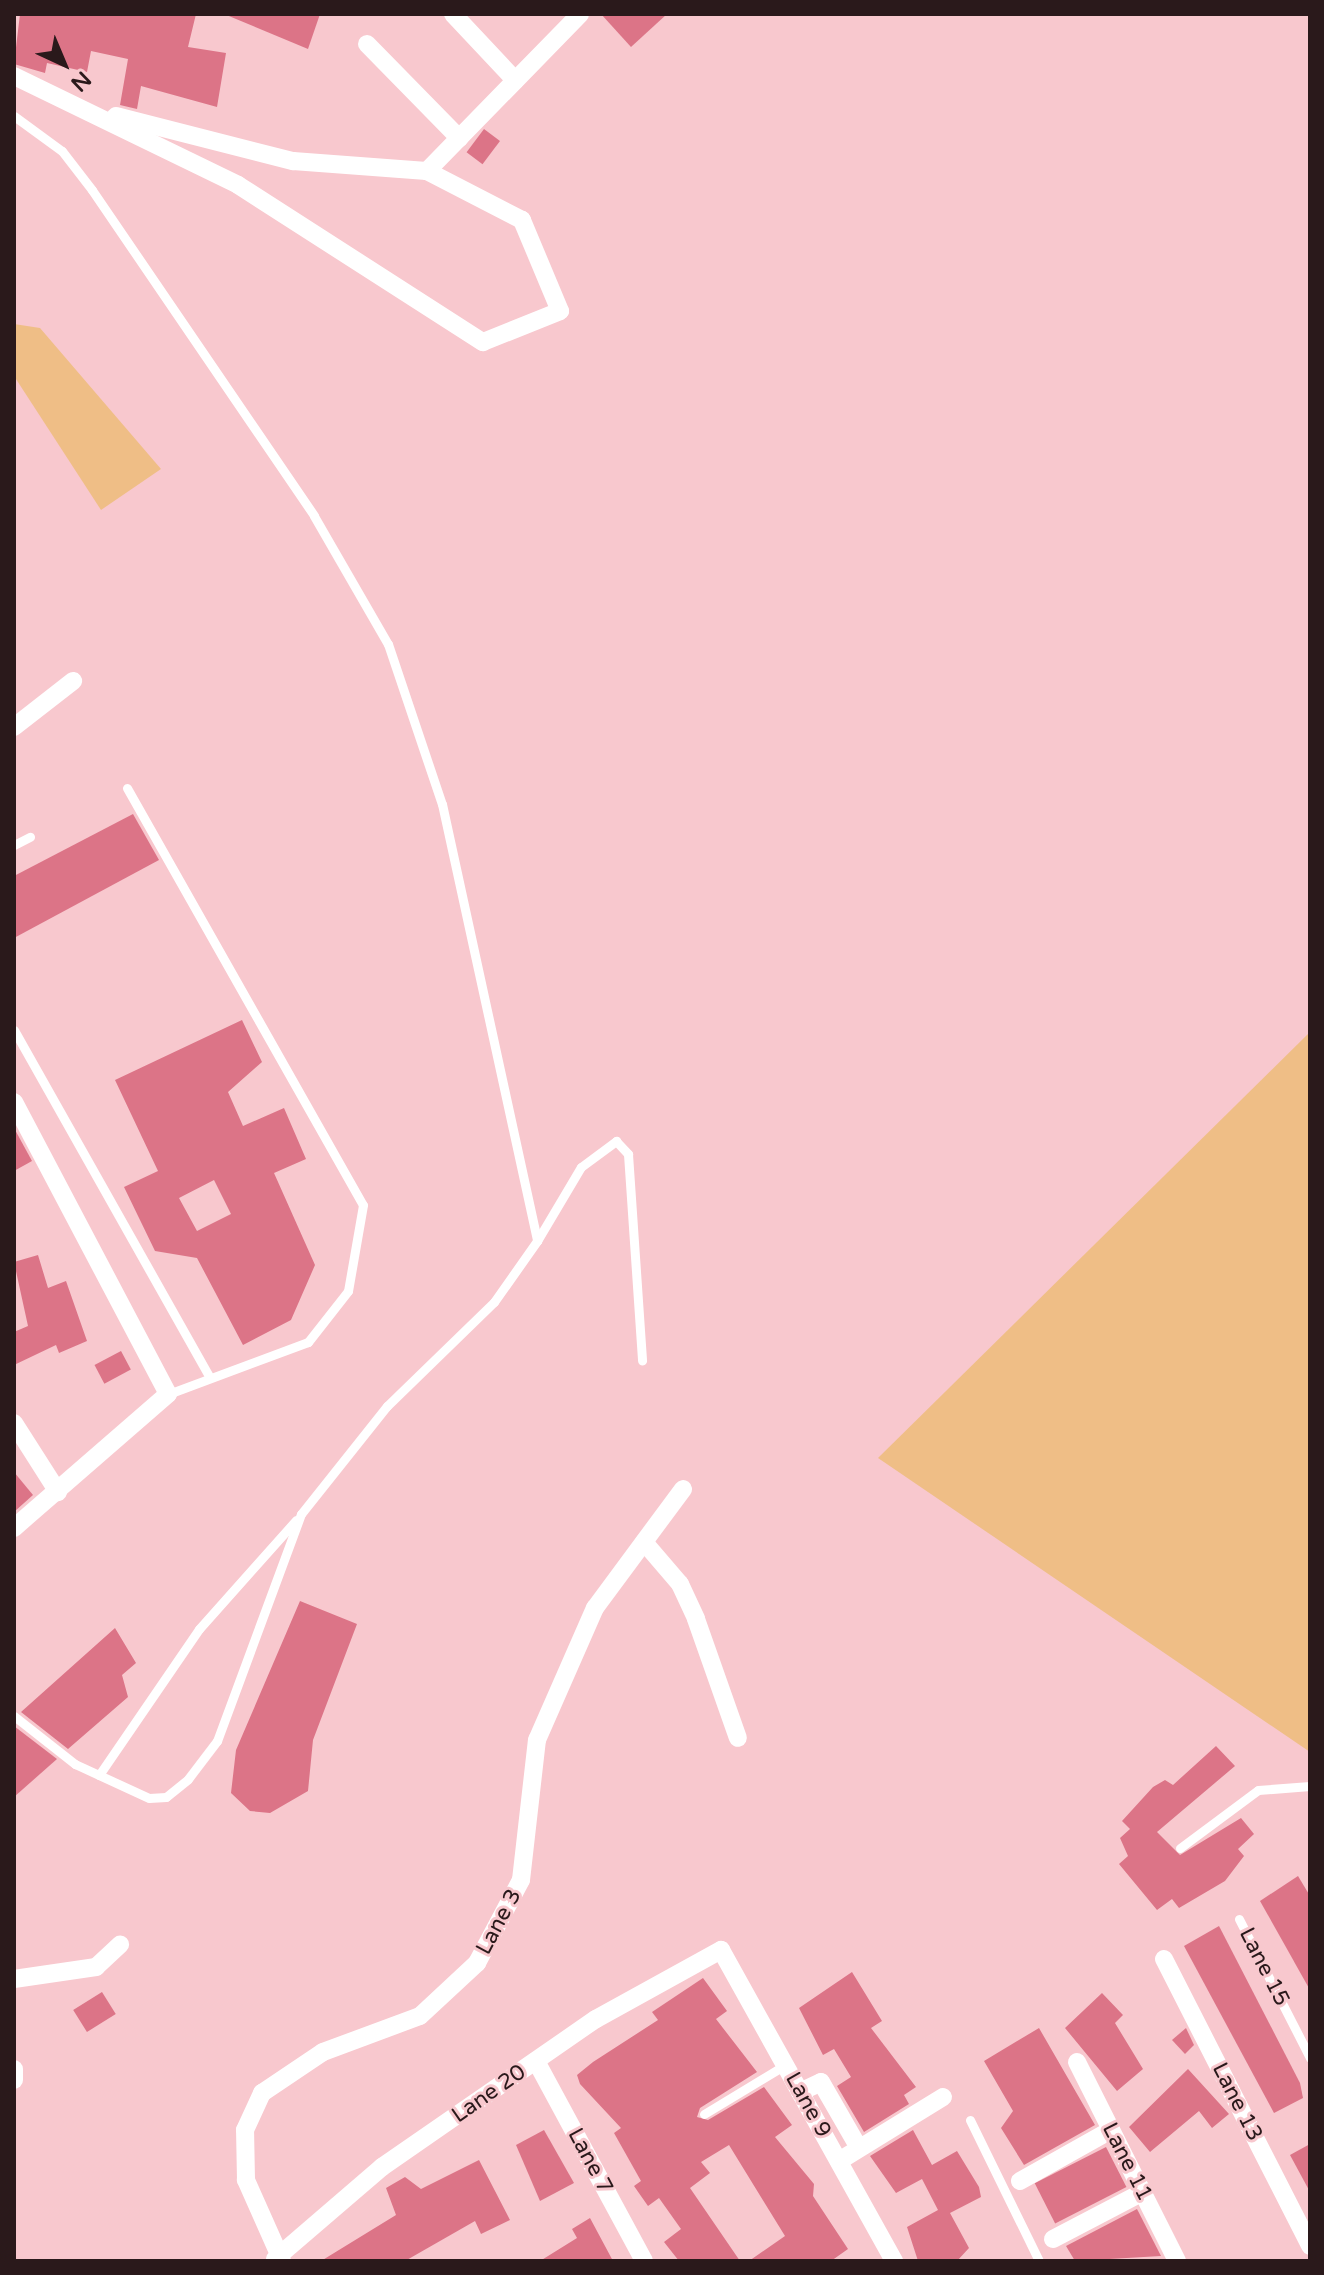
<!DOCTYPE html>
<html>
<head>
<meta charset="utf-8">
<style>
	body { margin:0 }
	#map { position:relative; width:1324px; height:2275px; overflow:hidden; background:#f8c8ce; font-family:"Varela Round",sans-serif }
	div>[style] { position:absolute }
	.green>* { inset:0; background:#efbe86 }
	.building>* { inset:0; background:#dc7487; transform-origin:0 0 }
	.lane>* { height:9px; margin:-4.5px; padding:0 4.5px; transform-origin:4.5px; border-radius:4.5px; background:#fff }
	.street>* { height:18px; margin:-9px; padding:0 9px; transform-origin:9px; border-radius:9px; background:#fff }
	span { translate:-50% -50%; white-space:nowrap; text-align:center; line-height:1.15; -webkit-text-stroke:6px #f8c8ce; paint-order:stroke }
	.street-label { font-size:22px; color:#2a191b }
	.frame { position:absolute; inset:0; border:16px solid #2a191b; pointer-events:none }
	.north { position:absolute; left:24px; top:24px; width:80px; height:80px; -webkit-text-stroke:6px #f8c8ce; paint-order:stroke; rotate:136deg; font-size:22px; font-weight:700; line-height:32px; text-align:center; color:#2a191b }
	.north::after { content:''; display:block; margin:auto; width:28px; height:36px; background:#2a191b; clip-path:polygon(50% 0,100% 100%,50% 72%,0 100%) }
</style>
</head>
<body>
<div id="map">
	<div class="green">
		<i style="clip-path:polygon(14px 324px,40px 328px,161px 469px,101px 510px,14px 376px)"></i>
		<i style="clip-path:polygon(1310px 1032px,1310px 1752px,878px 1458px)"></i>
	</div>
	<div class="building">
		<i style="clip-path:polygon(20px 14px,196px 14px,188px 47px,226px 53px,217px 107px,141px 86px,137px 109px,120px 105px,128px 59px,91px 51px,87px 72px,47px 63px,45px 73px,14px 64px)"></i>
		<i style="clip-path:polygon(224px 14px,320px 14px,308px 49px)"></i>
		<i style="clip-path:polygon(601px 14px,667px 14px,631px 47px)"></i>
		<i style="left:484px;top:129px;width:20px;height:29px;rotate:37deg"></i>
		<i style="clip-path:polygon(133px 814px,159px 860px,14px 938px,14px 876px)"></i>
		<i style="clip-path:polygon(evenodd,242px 1020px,262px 1062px,228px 1092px,243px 1126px,284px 1108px,306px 1159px,274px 1173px,315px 1265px,291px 1320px,243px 1345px,197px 1258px,155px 1251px,124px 1187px,158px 1171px,115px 1080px,242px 1020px,214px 1180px,231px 1214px,197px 1231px,179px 1198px,214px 1180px)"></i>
		<i style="clip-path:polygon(14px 1128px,32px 1161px,14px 1171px)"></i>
		<i style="clip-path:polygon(38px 1255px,48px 1288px,66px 1281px,87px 1341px,59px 1353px,56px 1345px,14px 1365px,14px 1332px,28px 1326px,14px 1262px)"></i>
		<i style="left:121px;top:1351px;width:21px;height:30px;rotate:62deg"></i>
		<i style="clip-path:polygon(14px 1472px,33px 1495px,14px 1512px)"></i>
		<i style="clip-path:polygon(300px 1601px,357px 1624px,313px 1740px,308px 1791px,270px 1813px,250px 1811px,231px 1793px,236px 1750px)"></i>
		<i style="clip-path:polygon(115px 1628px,136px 1663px,122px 1675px,128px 1697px,68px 1749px,21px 1712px)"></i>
		<i style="clip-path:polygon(14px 1726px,57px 1759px,14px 1797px)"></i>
		<i style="clip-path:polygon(1216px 1746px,1235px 1766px,1157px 1832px,1180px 1855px,1241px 1818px,1254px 1834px,1238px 1849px,1244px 1856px,1225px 1881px,1179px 1908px,1172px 1899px,1157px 1910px,1119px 1864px,1128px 1856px,1120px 1838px,1130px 1829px,1122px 1821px,1153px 1787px,1165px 1780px,1173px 1785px)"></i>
		<i style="clip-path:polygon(1298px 1876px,1310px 1896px,1310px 1990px,1260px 1901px)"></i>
		<i style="clip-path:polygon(1219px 1926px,1300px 2083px,1303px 2098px,1274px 2113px,1184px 1946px)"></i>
		<i style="clip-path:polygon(852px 1972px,882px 2021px,871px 2028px,916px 2087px,904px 2095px,909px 2104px,864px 2132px,837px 2086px,851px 2077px,834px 2049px,823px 2055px,799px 2008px)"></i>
		<i style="clip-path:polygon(703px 1978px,727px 2011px,716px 2019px,757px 2072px,700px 2108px,697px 2117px,708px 2120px,764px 2087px,792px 2125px,775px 2137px,814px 2184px,813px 2196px,848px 2249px,831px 2261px,749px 2261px,785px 2236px,729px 2145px,701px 2162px,710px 2173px,690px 2188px,740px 2261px,679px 2261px,664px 2242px,681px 2229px,659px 2198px,648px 2206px,634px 2186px,641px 2181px,614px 2133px,621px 2128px,580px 2084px,577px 2075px,593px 2062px,658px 2020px,652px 2012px)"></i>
		<i style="left:102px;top:1992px;width:26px;height:34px;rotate:58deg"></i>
		<i style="clip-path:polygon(1102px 1993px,1123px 2015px,1115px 2023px,1143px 2069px,1117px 2091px,1065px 2028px)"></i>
		<i style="clip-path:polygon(1039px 2028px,1095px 2125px,1024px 2165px,1001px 2128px,1013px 2111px,984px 2061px)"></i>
		<i style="clip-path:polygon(1186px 2028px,1194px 2045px,1185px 2054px,1172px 2040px)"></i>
		<i style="clip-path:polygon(1188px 2069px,1229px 2114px,1212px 2128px,1199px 2111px,1150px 2152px,1129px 2127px)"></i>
		<i style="clip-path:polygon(544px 2130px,574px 2183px,540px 2201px,516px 2145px)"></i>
		<i style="clip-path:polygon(913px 2130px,932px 2165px,957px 2151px,979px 2187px,981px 2197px,950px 2213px,969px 2248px,957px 2261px,918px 2261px,907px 2227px,938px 2210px,922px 2179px,896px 2193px,870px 2156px)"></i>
		<i style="clip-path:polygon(1310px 2144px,1310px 2192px,1290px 2155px)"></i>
		<i style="left:1106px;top:2147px;width:45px;height:80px;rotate:63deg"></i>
		<i style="clip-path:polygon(479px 2160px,510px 2220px,481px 2234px,475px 2221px,405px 2261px,321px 2261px,396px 2215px,386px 2188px,405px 2177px,421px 2189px)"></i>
		<i style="clip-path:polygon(1137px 2209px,1161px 2256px,1075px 2261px,1066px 2246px)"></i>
		<i style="clip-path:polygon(590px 2218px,613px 2261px,540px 2261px,577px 2238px,572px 2229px)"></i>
	</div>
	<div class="lane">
		<i style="left:14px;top:116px;width:59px;rotate:36.1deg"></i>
		<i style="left:62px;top:151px;width:49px;rotate:52.4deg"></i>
		<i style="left:92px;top:190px;width:394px;rotate:55.7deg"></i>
		<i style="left:314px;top:516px;width:148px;rotate:60deg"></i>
		<i style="left:388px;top:644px;width:169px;rotate:71.4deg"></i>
		<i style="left:442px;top:804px;width:447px;rotate:77.7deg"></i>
		<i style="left:537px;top:1241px;width:86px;rotate:-59.3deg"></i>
		<i style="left:581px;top:1167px;width:44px;rotate:-36.6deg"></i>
		<i style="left:616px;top:1141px;width:18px;rotate:47deg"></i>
		<i style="left:628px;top:1154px;width:207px;rotate:86.1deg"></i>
		<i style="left:127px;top:788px;width:479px;rotate:60.5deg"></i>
		<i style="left:363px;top:1205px;width:87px;rotate:99.9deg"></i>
		<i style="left:348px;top:1291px;width:65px;rotate:128.1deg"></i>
		<i style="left:308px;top:1342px;width:149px;rotate:159.6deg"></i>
		<i style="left:14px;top:845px;width:18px;rotate:-27deg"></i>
		<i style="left:14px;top:1030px;width:399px;rotate:60.6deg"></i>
		<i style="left:14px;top:1716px;width:78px;rotate:38.2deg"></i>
		<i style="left:75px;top:1764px;width:81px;rotate:24.7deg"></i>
		<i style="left:149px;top:1798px;width:17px;rotate:-3deg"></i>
		<i style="left:166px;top:1797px;width:28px;rotate:-39deg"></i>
		<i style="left:188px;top:1779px;width:48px;rotate:-52.7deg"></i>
		<i style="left:217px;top:1741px;width:242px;rotate:-69.7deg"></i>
		<i style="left:301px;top:1514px;width:138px;rotate:-51.5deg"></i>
		<i style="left:387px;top:1406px;width:149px;rotate:-44.2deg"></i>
		<i style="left:494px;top:1302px;width:75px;rotate:-54.8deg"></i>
		<i style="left:99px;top:1775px;width:177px;rotate:-55.6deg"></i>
		<i style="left:199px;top:1629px;width:146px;rotate:-48.3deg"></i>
		<i style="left:1180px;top:1848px;width:97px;rotate:-36.6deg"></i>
		<i style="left:1258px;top:1790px;width:52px;rotate:-4.4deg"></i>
		<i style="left:1239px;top:1919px;width:156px;rotate:62.9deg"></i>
		<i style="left:704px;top:2114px;width:95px;rotate:-31.2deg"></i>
		<i style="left:970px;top:2120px;width:157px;rotate:63.9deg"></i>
	</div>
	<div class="street">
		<i style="left:453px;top:14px;width:91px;rotate:46.8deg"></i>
		<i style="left:367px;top:44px;width:132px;rotate:45.6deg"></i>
		<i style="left:14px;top:76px;width:249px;rotate:25.9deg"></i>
		<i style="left:238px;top:185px;width:291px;rotate:32.7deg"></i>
		<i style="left:483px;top:342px;width:83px;rotate:-21.9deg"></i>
		<i style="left:560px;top:311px;width:99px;rotate:-112.7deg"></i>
		<i style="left:522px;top:220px;width:107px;rotate:-152.7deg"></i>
		<i style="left:427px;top:171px;width:219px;rotate:-45.7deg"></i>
		<i style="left:116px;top:116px;width:183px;rotate:14.3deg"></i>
		<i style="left:293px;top:161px;width:134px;rotate:4.3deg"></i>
		<i style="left:14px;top:727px;width:75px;rotate:-37.9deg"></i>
		<i style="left:14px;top:1102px;width:330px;rotate:62.2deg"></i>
		<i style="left:168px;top:1394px;width:204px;rotate:139deg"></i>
		<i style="left:14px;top:1423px;width:82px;rotate:57.5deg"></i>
		<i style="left:644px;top:1542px;width:55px;rotate:49.4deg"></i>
		<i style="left:680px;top:1584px;width:38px;rotate:65deg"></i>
		<i style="left:696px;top:1619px;width:126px;rotate:70.6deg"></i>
		<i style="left:1164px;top:1959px;width:322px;rotate:63deg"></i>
		<i style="left:14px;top:1979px;width:83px;rotate:-8.3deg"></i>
		<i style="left:96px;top:1967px;width:33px;rotate:-43deg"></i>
		<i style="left:536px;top:2061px;width:227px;rotate:61.6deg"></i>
		<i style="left:1077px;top:2062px;width:223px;rotate:63.3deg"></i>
		<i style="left:14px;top:2069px;width:11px;rotate:90deg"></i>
		<i style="left:800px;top:2092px;width:23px;rotate:-25deg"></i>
		<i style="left:821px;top:2082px;width:76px;rotate:60.1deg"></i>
		<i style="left:839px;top:2161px;width:122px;rotate:-31.6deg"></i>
		<i style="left:1020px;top:2181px;width:104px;rotate:-29.3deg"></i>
		<i style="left:1053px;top:2239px;width:102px;rotate:-27.6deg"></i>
		<i style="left:275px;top:2259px;width:141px;rotate:-40.7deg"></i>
		<i style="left:382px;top:2167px;width:260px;rotate:-34.7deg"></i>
		<i style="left:596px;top:2019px;width:143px;rotate:-28.9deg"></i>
		<i style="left:721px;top:1950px;width:356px;rotate:60.9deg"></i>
		<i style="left:282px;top:2261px;width:89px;rotate:-114deg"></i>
		<i style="left:246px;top:2180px;width:50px;rotate:-91.1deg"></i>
		<i style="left:245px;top:2130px;width:41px;rotate:-65.3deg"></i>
		<i style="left:262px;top:2093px;width:73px;rotate:-33.9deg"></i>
		<i style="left:323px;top:2052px;width:103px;rotate:-20.4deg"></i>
		<i style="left:420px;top:2016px;width:78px;rotate:-42.9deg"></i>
		<i style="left:477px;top:1963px;width:94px;rotate:-62.1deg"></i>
		<i style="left:521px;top:1880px;width:141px;rotate:-83.5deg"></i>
		<i style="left:537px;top:1740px;width:144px;rotate:-66.3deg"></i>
		<i style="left:595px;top:1608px;width:148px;rotate:-53.5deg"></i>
	</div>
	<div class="street-label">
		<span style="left:499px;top:1922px;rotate:-62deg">Lane 3</span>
		<span style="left:1264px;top:1967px;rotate:63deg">Lane 15</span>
		<span style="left:489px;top:2094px;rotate:-35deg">Lane 20</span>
		<span style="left:1237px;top:2102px;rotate:63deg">Lane 13</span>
		<span style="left:808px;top:2105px;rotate:61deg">Lane 9</span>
		<span style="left:590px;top:2161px;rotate:62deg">Lane 7</span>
		<span style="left:1127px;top:2162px;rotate:63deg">Lane 11</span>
	</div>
	<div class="frame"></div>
	<div class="north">N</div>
</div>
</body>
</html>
